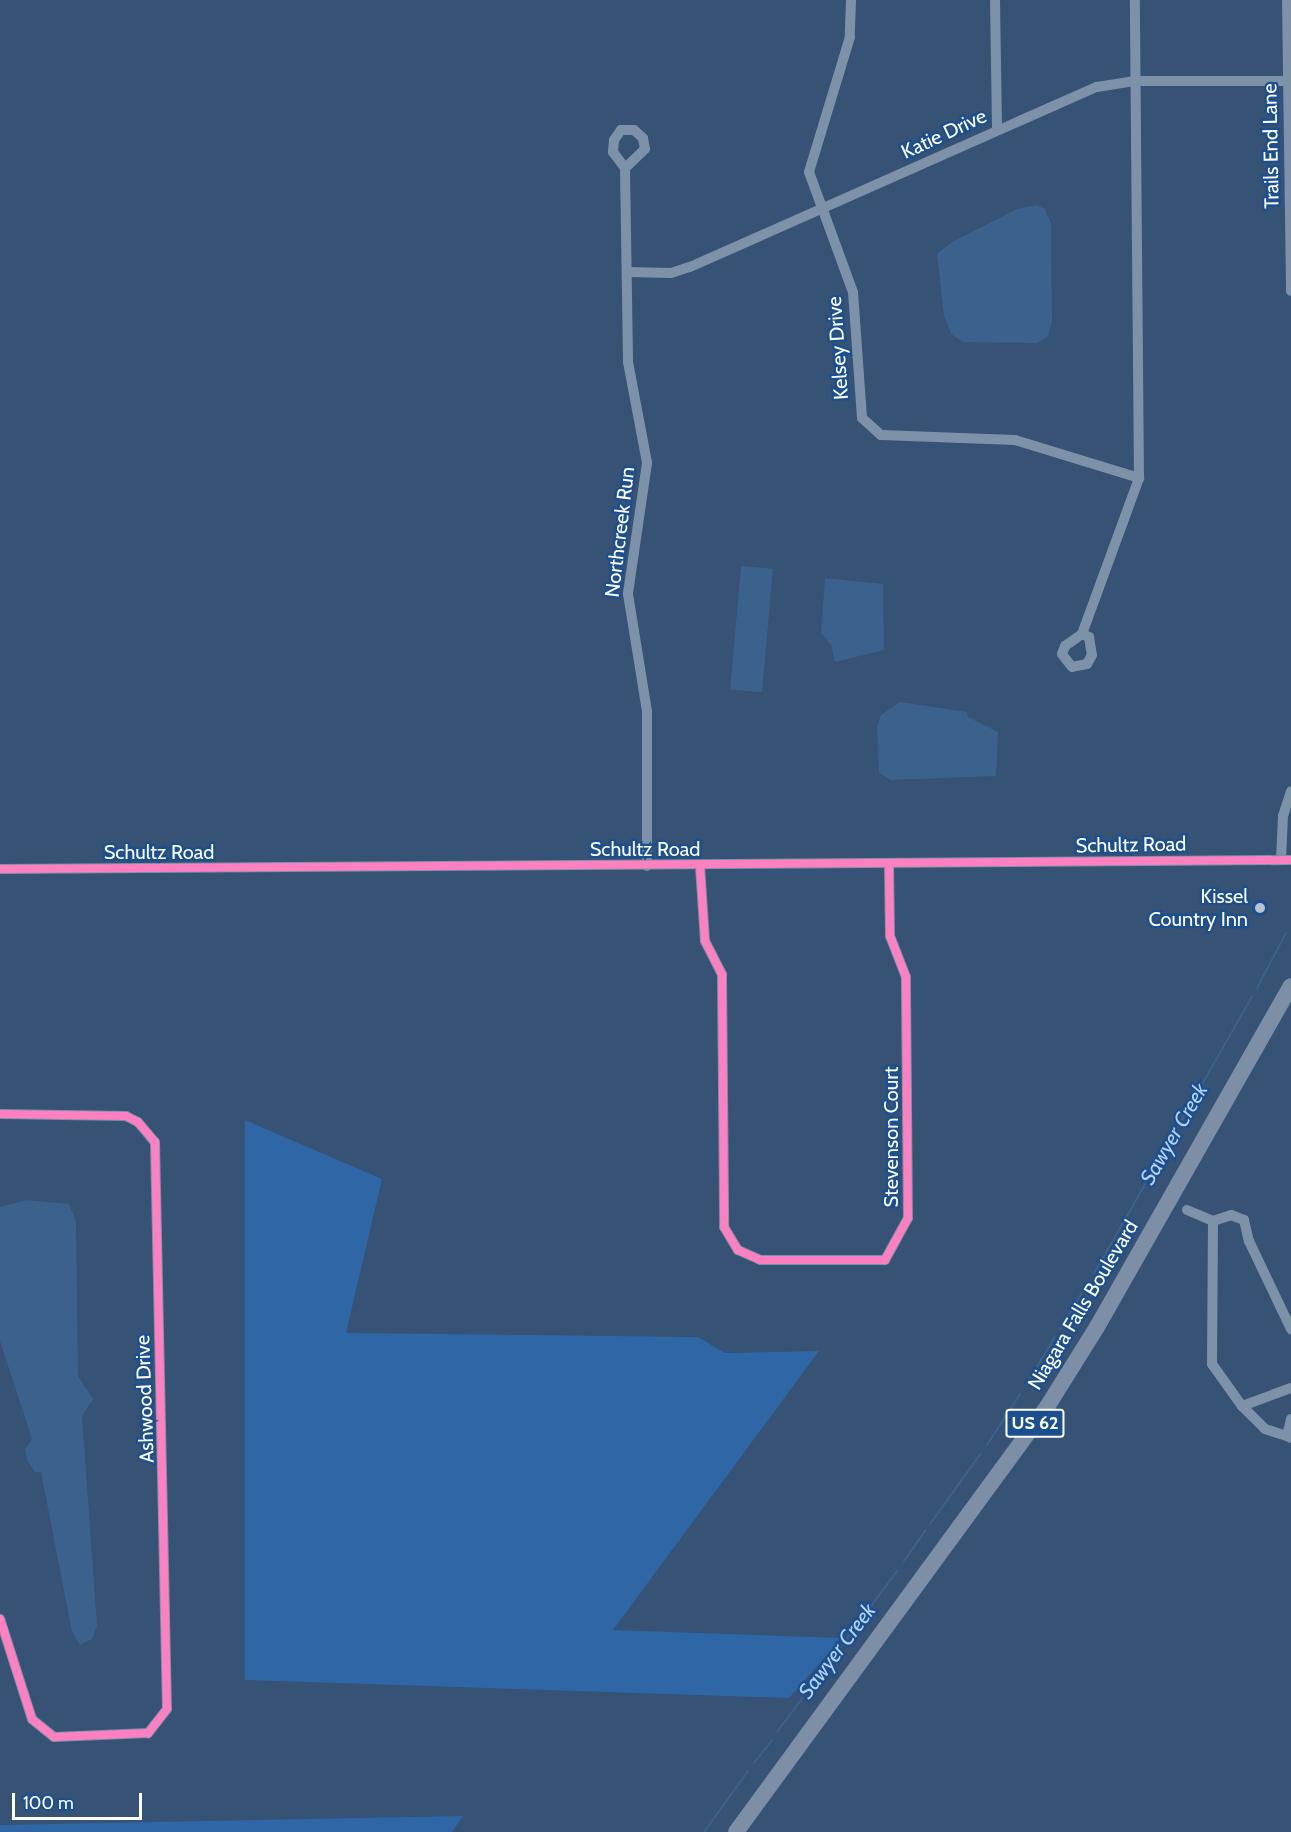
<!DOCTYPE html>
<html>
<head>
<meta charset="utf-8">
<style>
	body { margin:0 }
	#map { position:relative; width:1291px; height:1832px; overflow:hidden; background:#365274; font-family:Cabin,sans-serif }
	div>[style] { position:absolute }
	.green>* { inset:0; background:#2f66a5 }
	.water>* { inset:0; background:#3b618d; transform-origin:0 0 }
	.stream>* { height:2px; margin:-1px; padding:0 1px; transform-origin:1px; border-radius:1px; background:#3b618d }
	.street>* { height:10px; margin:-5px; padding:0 5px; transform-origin:5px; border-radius:5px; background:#7d92a8 }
	.primary>* { height:16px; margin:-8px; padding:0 8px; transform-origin:8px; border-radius:8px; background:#7d8ea7 }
	.cycleway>* { height:8px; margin:-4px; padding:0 4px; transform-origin:4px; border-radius:4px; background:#ff80c0 }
	.dots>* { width:16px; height:16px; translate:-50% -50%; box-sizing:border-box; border:3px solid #1b4f8f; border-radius:50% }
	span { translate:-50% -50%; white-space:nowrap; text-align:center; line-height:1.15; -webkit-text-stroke:4.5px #1b4f8f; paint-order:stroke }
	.shield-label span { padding:2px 4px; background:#1b4f8f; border:2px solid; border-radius:4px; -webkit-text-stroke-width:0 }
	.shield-label { font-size:18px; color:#fff; font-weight:700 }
	.street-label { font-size:20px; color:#fff }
	.poi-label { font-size:20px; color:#fff }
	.right { translate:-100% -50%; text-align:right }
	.water-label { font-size:21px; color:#b5d3f5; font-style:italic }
	.scale { position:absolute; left:12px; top:1793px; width:130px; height:27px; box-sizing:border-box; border:3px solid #fff; border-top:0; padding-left:8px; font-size:18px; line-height:21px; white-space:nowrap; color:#fff; -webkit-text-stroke:4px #1b4f8f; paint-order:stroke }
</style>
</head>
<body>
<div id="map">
	<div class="green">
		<i style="clip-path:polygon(245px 1120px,382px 1179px,346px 1333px,698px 1337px,725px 1353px,819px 1351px,613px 1630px,842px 1638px,789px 1698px,245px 1680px)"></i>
		<i style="clip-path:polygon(463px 1816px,452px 1832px,0 1832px,0 1825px)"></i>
	</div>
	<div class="water">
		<i style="clip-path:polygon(1037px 205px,1045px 209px,1051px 223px,1052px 322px,1048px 336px,1037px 343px,963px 342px,951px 334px,944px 316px,937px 254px,952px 242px,1017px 209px)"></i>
		<i style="left:741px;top:566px;width:32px;height:124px;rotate:5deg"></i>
		<i style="clip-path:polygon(825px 578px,883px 584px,884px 650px,835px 662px,831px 645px,821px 633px)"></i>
		<i style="clip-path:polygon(900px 702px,967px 712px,968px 717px,998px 732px,996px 776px,891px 780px,879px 773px,877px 726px,881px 715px)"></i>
		<i style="clip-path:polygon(26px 1200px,69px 1204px,76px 1221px,78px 1376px,93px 1399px,82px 1416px,97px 1626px,92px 1639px,80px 1645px,72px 1632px,41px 1472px,35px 1472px,27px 1460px,25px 1449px,32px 1439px,0 1341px,0 1207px)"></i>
	</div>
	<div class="stream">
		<i style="left:1257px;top:988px;width:62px;rotate:-62.2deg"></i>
		<i style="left:1095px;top:1272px;width:317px;rotate:-60.3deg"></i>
		<i style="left:1060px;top:1329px;width:56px;rotate:-58.9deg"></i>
		<i style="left:1026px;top:1385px;width:56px;rotate:-58.9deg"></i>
		<i style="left:987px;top:1445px;width:61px;rotate:-57.1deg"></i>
		<i style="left:930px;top:1524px;width:87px;rotate:-54.3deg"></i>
		<i style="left:904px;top:1561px;width:38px;rotate:-55deg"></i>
		<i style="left:777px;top:1732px;width:201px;rotate:-53.3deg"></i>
		<i style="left:754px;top:1763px;width:29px;rotate:-52deg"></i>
		<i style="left:704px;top:1832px;width:75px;rotate:-54.2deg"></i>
	</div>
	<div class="street">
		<i style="left:851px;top:0;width:37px;rotate:92deg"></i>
		<i style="left:850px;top:37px;width:141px;rotate:106.9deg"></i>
		<i style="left:809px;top:172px;width:128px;rotate:69.9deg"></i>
		<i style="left:853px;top:292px;width:126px;rotate:85.9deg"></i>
		<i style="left:862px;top:418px;width:25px;rotate:42deg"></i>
		<i style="left:881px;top:435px;width:134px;rotate:2.1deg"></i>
		<i style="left:1015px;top:440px;width:130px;rotate:17deg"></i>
		<i style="left:995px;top:0;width:128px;rotate:89.1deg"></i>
		<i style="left:1287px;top:0;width:291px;rotate:89.2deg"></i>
		<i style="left:625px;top:168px;width:20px;rotate:-127deg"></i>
		<i style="left:613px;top:152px;width:12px;rotate:-85deg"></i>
		<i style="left:614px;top:140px;width:12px;rotate:-55deg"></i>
		<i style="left:621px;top:130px;width:13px"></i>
		<i style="left:634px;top:130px;width:12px;rotate:42deg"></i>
		<i style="left:643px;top:138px;width:11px;rotate:80deg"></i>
		<i style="left:645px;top:149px;width:28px;rotate:136deg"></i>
		<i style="left:625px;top:168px;width:194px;rotate:89.1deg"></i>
		<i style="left:628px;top:362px;width:103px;rotate:79.3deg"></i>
		<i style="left:647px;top:463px;width:132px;rotate:98.3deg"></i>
		<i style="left:628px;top:594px;width:119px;rotate:80.8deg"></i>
		<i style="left:647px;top:711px;width:155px;rotate:90deg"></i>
		<i style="left:627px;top:272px;width:44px;rotate:1.3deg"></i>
		<i style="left:671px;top:273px;width:20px;rotate:-18deg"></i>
		<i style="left:690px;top:267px;width:445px;rotate:-23.9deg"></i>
		<i style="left:1097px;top:87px;width:39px;rotate:-9deg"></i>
		<i style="left:1136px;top:81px;width:152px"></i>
		<i style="left:1082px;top:634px;width:8px;rotate:23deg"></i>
		<i style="left:1089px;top:637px;width:18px;rotate:81deg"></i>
		<i style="left:1092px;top:655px;width:10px;rotate:119deg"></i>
		<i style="left:1087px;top:664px;width:15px;rotate:169deg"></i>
		<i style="left:1072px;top:667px;width:16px;rotate:-128deg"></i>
		<i style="left:1062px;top:654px;width:9px;rotate:-69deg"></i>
		<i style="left:1065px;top:646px;width:21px;rotate:-35deg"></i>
		<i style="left:1082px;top:634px;width:166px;rotate:-69.9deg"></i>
		<i style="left:1139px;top:478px;width:478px;rotate:-90.5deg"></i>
		<i style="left:1281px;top:860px;width:44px;rotate:-87.4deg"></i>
		<i style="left:1283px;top:816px;width:26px;rotate:-72deg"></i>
		<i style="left:700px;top:866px;width:75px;rotate:86.2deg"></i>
		<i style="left:705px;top:941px;width:38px;rotate:63deg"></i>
		<i style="left:722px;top:975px;width:252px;rotate:89.5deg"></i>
		<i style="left:724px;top:1227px;width:27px;rotate:59deg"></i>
		<i style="left:738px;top:1250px;width:24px;rotate:24deg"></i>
		<i style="left:760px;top:1260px;width:125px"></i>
		<i style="left:885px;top:1260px;width:48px;rotate:-61.3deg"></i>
		<i style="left:908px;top:1218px;width:241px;rotate:-90.5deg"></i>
		<i style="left:906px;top:977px;width:44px;rotate:-111.3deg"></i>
		<i style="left:890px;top:936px;width:71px;rotate:-90.8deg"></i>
		<i style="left:0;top:869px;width:1291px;rotate:-0.4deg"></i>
		<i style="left:0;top:1114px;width:126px;rotate:0.9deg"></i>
		<i style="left:126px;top:1116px;width:13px;rotate:27deg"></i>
		<i style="left:138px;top:1122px;width:26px;rotate:50deg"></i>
		<i style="left:155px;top:1142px;width:567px;rotate:88.79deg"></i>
		<i style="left:167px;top:1709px;width:31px;rotate:128deg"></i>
		<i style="left:148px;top:1733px;width:94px;rotate:177.6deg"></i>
		<i style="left:54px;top:1737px;width:28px;rotate:-141deg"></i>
		<i style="left:32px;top:1719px;width:105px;rotate:-107.7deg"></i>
		<i style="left:1187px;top:1210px;width:28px;rotate:23deg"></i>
		<i style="left:1213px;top:1221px;width:19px;rotate:-18deg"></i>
		<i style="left:1231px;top:1215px;width:14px;rotate:21deg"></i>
		<i style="left:1244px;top:1220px;width:22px;rotate:77deg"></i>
		<i style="left:1249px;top:1241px;width:98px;rotate:64.5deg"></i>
		<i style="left:1213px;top:1221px;width:143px;rotate:90.4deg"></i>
		<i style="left:1212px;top:1364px;width:52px;rotate:54.5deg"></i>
		<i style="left:1242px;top:1406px;width:33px;rotate:45deg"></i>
		<i style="left:1265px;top:1429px;width:23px;rotate:18deg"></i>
		<i style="left:1242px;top:1406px;width:52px;rotate:-20.2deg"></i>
		<i style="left:1291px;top:1419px;width:17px;rotate:103deg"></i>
		<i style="left:1287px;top:1436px;width:4px;rotate:27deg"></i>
	</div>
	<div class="primary">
		<i style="left:736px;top:1832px;width:527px;rotate:-53.8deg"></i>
		<i style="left:1047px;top:1407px;width:94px;rotate:-58deg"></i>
		<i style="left:1097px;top:1327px;width:392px;rotate:-60.4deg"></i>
	</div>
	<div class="cycleway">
		<i style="left:700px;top:866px;width:75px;rotate:86.2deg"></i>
		<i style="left:705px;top:941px;width:38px;rotate:63deg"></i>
		<i style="left:722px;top:975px;width:252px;rotate:89.5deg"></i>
		<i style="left:724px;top:1227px;width:27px;rotate:59deg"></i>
		<i style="left:738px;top:1250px;width:24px;rotate:24deg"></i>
		<i style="left:760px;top:1260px;width:125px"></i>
		<i style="left:885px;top:1260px;width:48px;rotate:-61.3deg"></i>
		<i style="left:908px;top:1218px;width:241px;rotate:-90.5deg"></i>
		<i style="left:906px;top:977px;width:44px;rotate:-111.3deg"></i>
		<i style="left:890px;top:936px;width:71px;rotate:-90.8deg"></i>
		<i style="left:0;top:869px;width:1291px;rotate:-0.4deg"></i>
		<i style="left:0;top:1114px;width:126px;rotate:0.9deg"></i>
		<i style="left:126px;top:1116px;width:13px;rotate:27deg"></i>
		<i style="left:138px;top:1122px;width:26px;rotate:50deg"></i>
		<i style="left:155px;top:1142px;width:567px;rotate:88.79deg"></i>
		<i style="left:167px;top:1709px;width:31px;rotate:128deg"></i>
		<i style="left:148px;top:1733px;width:94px;rotate:177.6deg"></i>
		<i style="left:54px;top:1737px;width:28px;rotate:-141deg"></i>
		<i style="left:32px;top:1719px;width:105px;rotate:-107.7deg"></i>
	</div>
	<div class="dots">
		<i style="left:1260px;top:908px;background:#b9c2ce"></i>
	</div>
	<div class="shield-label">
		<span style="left:1035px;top:1423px">US 62</span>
	</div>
	<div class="street-label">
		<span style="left:944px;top:134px;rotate:-25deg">Katie Drive</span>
		<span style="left:1271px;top:146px;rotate:-91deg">Trails End Lane</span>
		<span style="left:838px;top:348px;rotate:-94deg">Kelsey Drive</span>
		<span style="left:620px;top:532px;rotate:-83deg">Northcreek Run</span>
		<span style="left:1131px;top:845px;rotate:-1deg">Schultz Road</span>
		<span style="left:645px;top:849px">Schultz Road</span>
		<span style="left:159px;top:852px">Schultz Road</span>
		<span style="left:891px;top:1137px;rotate:-90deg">Stevenson Court</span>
		<span style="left:1083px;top:1305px;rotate:-59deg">Niagara Falls Boulevard</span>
		<span style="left:145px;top:1399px;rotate:-92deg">Ashwood Drive</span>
	</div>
	<div class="poi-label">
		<span class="right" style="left:1248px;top:908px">Kissel<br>Country Inn</span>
	</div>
	<div class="water-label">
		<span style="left:1174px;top:1134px;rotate:-60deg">Sawyer Creek</span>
		<span style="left:837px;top:1651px;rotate:-53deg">Sawyer Creek</span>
	</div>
	<div class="scale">100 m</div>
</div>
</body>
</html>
